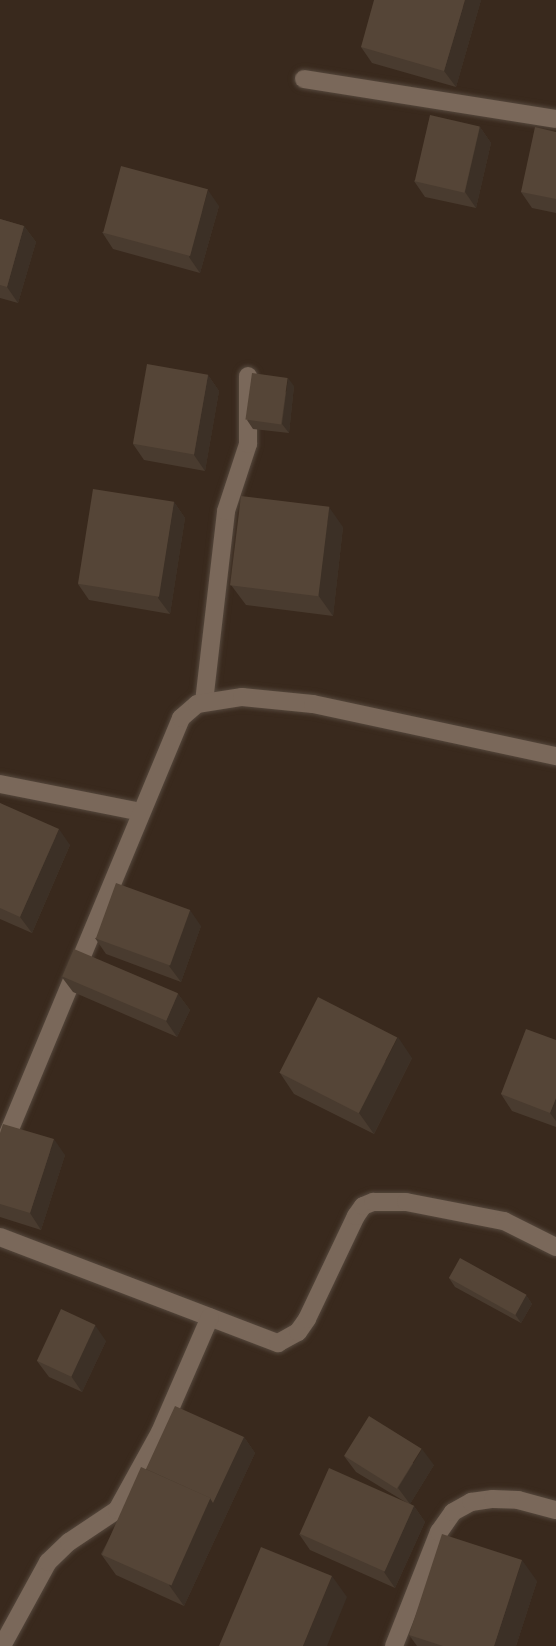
<!DOCTYPE html>
<html>
<head>
<meta charset="utf-8">
<style>
	body { margin:0 }
	#map { position:relative; width:556px; height:1646px; overflow:hidden; background:#39291d; font-family:Spectral,serif }
	div>[style] { position:absolute }
	.roads { filter:drop-shadow(0 0 2px #55483d) drop-shadow(0 0 2px #55483d) }
	.minor>* { height:18px; margin:-9px; padding:0 9px; transform-origin:9px; border-radius:9px; background:#7a685a }
	.wall>* { inset:0; background:#493b2f }
	.shaded-wall>* { inset:0; background:#3c3026 }
	.building>* { inset:0; background:#554537; transform-origin:0 0 }
	span { translate:-50% -50%; white-space:nowrap; text-align:center; line-height:1.15; -webkit-text-stroke:4.5px #39291d; paint-order:stroke }
</style>
</head>
<body>
<div id="map">
	<div class="roads">
		<div class="minor">
			<i style="left:304px;top:79px;width:255px;rotate:9deg"></i>
			<i style="left:204px;top:702px;width:192px;rotate:-83.4deg"></i>
			<i style="left:226px;top:511px;width:71px;rotate:-71.8deg"></i>
			<i style="left:248px;top:444px;width:68px;rotate:-90deg"></i>
			<i style="left:0;top:784px;width:144px;rotate:11.2deg"></i>
			<i style="left:0;top:1153px;width:471px;rotate:-67.4deg"></i>
			<i style="left:181px;top:718px;width:21px;rotate:-41deg"></i>
			<i style="left:197px;top:704px;width:46px;rotate:-8.8deg"></i>
			<i style="left:242px;top:697px;width:71px;rotate:5.6deg"></i>
			<i style="left:313px;top:704px;width:249px;rotate:12.1deg"></i>
			<i style="left:0;top:1237px;width:298px;rotate:20.9deg"></i>
			<i style="left:278px;top:1343px;width:23px;rotate:-29deg"></i>
			<i style="left:298px;top:1332px;width:16px;rotate:-55deg"></i>
			<i style="left:307px;top:1319px;width:114px;rotate:-64.6deg"></i>
			<i style="left:356px;top:1216px;width:12px;rotate:-55deg"></i>
			<i style="left:363px;top:1206px;width:11px;rotate:-22deg"></i>
			<i style="left:373px;top:1202px;width:33px"></i>
			<i style="left:406px;top:1202px;width:100px;rotate:11deg"></i>
			<i style="left:504px;top:1221px;width:58px;rotate:26.6deg"></i>
			<i style="left:2px;top:1646px;width:96px;rotate:-61.3deg"></i>
			<i style="left:48px;top:1562px;width:29px;rotate:-44deg"></i>
			<i style="left:69px;top:1542px;width:58px;rotate:-33.7deg"></i>
			<i style="left:117px;top:1510px;width:89px;rotate:-61.1deg"></i>
			<i style="left:160px;top:1432px;width:125px;rotate:-66.5deg"></i>
			<i style="left:394px;top:1646px;width:123px;rotate:-68.5deg"></i>
			<i style="left:439px;top:1532px;width:24px;rotate:-55deg"></i>
			<i style="left:453px;top:1512px;width:21px;rotate:-29deg"></i>
			<i style="left:471px;top:1502px;width:22px;rotate:-8deg"></i>
			<i style="left:493px;top:1499px;width:25px;rotate:2deg"></i>
			<i style="left:518px;top:1500px;width:39px;rotate:15deg"></i>
		</div>
	</div>
	<div class="wall">
		<i style="clip-path:polygon(481px 0,456px 87px,372px 63px,361px 47px)"></i>
		<i style="clip-path:polygon(480px 127px,491px 143px,476px 208px,425px 197px,414px 181px)"></i>
		<i style="clip-path:polygon(556px 132px,556px 213px,532px 208px,521px 192px)"></i>
		<i style="clip-path:polygon(219px 206px,200px 273px,113px 249px,102px 232px)"></i>
		<i style="clip-path:polygon(0 219px,24px 226px,36px 242px,18px 303px,0 298px)"></i>
		<i style="clip-path:polygon(208px 375px,219px 391px,205px 471px,144px 460px,133px 444px)"></i>
		<i style="clip-path:polygon(294px 386px,289px 433px,253px 429px,247px 420px)"></i>
		<i style="clip-path:polygon(174px 502px,185px 518px,170px 614px,89px 600px,78px 584px)"></i>
		<i style="clip-path:polygon(343px 527px,333px 616px,246px 605px,231px 585px)"></i>
		<i style="clip-path:polygon(0 803px,70px 845px,32px 933px,0 919px)"></i>
		<i style="clip-path:polygon(201px 926px,181px 982px,106px 954px,95px 938px)"></i>
		<i style="clip-path:polygon(61px 976px,178px 994px,190px 1010px,177px 1037px,73px 992px)"></i>
		<i style="clip-path:polygon(556px 1040px,556px 1127px,512px 1111px,501px 1094px)"></i>
		<i style="clip-path:polygon(412px 1058px,374px 1134px,294px 1094px,280px 1073px)"></i>
		<i style="clip-path:polygon(0 1133px,65px 1155px,41px 1230px,0 1217px)"></i>
		<i style="clip-path:polygon(449px 1278px,526px 1295px,532px 1304px,521px 1323px,455px 1287px)"></i>
		<i style="clip-path:polygon(106px 1341px,82px 1392px,49px 1377px,37px 1361px)"></i>
		<i style="clip-path:polygon(244px 1437px,255px 1453px,184px 1606px,116px 1575px,101px 1554px,146px 1469px)"></i>
		<i style="clip-path:polygon(344px 1456px,434px 1465px,410px 1504px,414px 1506px,425px 1522px,395px 1588px,310px 1550px,299px 1534px,407px 1503px,356px 1472px)"></i>
		<i style="clip-path:polygon(537px 1581px,516px 1646px,417px 1646px,409px 1635px)"></i>
	</div>
	<div class="shaded-wall">
		<i style="clip-path:polygon(465px 0,481px 0,456px 87px,444px 71px)"></i>
		<i style="clip-path:polygon(480px 127px,491px 143px,476px 208px,465px 192px)"></i>
		<i style="clip-path:polygon(208px 190px,219px 206px,200px 273px,189px 257px)"></i>
		<i style="clip-path:polygon(24px 226px,36px 242px,18px 303px,7px 287px)"></i>
		<i style="clip-path:polygon(208px 375px,219px 391px,205px 471px,194px 455px)"></i>
		<i style="clip-path:polygon(288px 378px,294px 386px,289px 433px,282px 424px)"></i>
		<i style="clip-path:polygon(174px 502px,185px 518px,170px 614px,158px 598px)"></i>
		<i style="clip-path:polygon(329px 507px,343px 527px,333px 616px,318px 595px)"></i>
		<i style="clip-path:polygon(59px 829px,70px 845px,32px 933px,20px 917px)"></i>
		<i style="clip-path:polygon(190px 910px,201px 926px,181px 982px,169px 966px)"></i>
		<i style="clip-path:polygon(178px 994px,190px 1010px,177px 1037px,166px 1021px)"></i>
		<i style="clip-path:polygon(398px 1037px,412px 1058px,374px 1134px,359px 1113px)"></i>
		<i style="clip-path:polygon(556px 1098px,556px 1121px,550px 1113px)"></i>
		<i style="clip-path:polygon(54px 1139px,65px 1155px,41px 1230px,30px 1213px)"></i>
		<i style="clip-path:polygon(526px 1295px,532px 1304px,521px 1323px,515px 1314px)"></i>
		<i style="clip-path:polygon(95px 1325px,106px 1341px,82px 1392px,71px 1376px)"></i>
		<i style="clip-path:polygon(244px 1437px,255px 1453px,184px 1606px,169px 1585px,210px 1498px)"></i>
		<i style="clip-path:polygon(422px 1449px,434px 1465px,410px 1504px,398px 1488px)"></i>
		<i style="clip-path:polygon(414px 1506px,425px 1522px,395px 1588px,384px 1572px)"></i>
		<i style="clip-path:polygon(522px 1560px,537px 1581px,516px 1646px,494px 1646px)"></i>
		<i style="clip-path:polygon(332px 1576px,347px 1597px,327px 1646px,303px 1646px)"></i>
	</div>
	<div class="building">
		<i style="clip-path:polygon(374px 0,465px 0,444px 71px,361px 47px)"></i>
		<i style="left:430px;top:115px;width:51px;height:68px;rotate:13deg"></i>
		<i style="clip-path:polygon(535px 127px,556px 132px,556px 199px,521px 192px)"></i>
		<i style="left:121px;top:166px;width:90px;height:69px;rotate:15deg"></i>
		<i style="clip-path:polygon(0 219px,24px 226px,7px 287px,0 285px)"></i>
		<i style="left:147px;top:364px;width:62px;height:81px;rotate:10deg"></i>
		<i style="left:252px;top:373px;width:36px;height:47px;rotate:8deg"></i>
		<i style="left:93px;top:489px;width:82px;height:96px;rotate:9deg"></i>
		<i style="left:241px;top:496px;width:89px;height:90px;rotate:7deg"></i>
		<i style="clip-path:polygon(0 803px,59px 829px,20px 917px,0 908px)"></i>
		<i style="left:116px;top:883px;width:79px;height:59px;rotate:20deg"></i>
		<i style="left:74px;top:949px;width:113px;height:30px;rotate:23deg"></i>
		<i style="left:318px;top:997px;width:89px;height:85px;rotate:27deg"></i>
		<i style="clip-path:polygon(526px 1029px,556px 1040px,556px 1098px,550px 1113px,501px 1094px)"></i>
		<i style="clip-path:polygon(3px 1124px,54px 1139px,30px 1213px,0 1204px,0 1133px)"></i>
		<i style="left:460px;top:1258px;width:76px;height:23px;rotate:29deg"></i>
		<i style="left:61px;top:1309px;width:38px;height:57px;rotate:25deg"></i>
		<i style="clip-path:polygon(175px 1406px,244px 1437px,213px 1503px,210px 1498px,146px 1469px)"></i>
		<i style="left:369px;top:1416px;width:62px;height:47px;rotate:32deg"></i>
		<i style="left:141px;top:1467px;width:76px;height:96px;rotate:24deg"></i>
		<i style="left:329px;top:1468px;width:93px;height:72px;rotate:24deg"></i>
		<i style="clip-path:polygon(442px 1534px,522px 1560px,494px 1646px,443px 1646px,409px 1635px)"></i>
		<i style="clip-path:polygon(261px 1547px,332px 1576px,303px 1646px,219px 1646px)"></i>
	</div>
</div>
</body>
</html>
